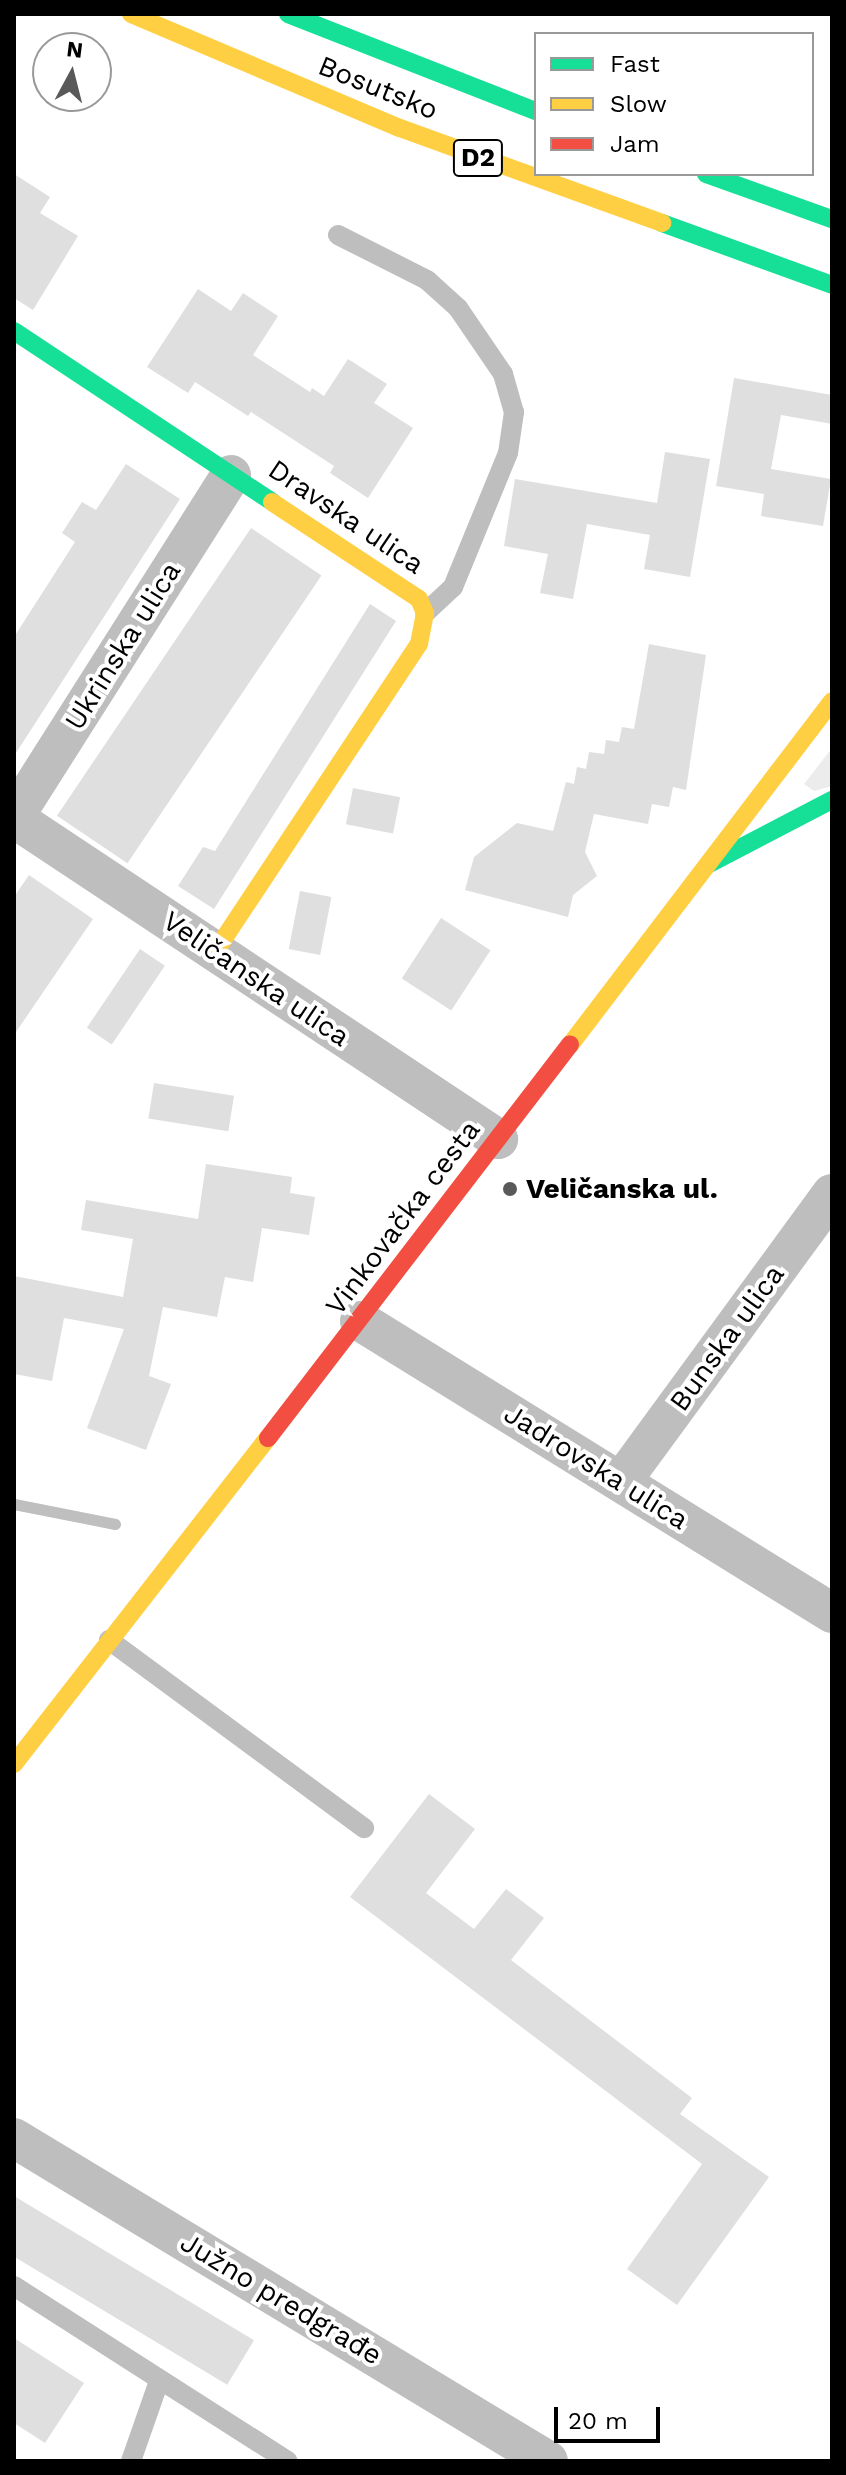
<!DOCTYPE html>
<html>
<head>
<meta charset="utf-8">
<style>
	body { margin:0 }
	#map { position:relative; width:846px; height:2475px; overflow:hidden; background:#fff; font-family:"Work Sans",sans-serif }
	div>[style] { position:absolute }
	.green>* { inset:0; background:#ececec }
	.stream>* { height:11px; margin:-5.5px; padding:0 5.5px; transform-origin:5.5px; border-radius:5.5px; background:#bfbfbf }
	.building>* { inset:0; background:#dfdfdf; transform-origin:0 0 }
	.lane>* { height:20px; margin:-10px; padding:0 10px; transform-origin:10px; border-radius:10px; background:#bebebe }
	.street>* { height:40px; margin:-20px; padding:0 20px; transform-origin:20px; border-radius:20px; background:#bebebe }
	.fast>* { height:18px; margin:-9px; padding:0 9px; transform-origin:9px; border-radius:9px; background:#16e098 }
	.slow>* { height:18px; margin:-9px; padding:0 9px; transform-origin:9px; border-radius:9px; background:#ffcf43 }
	.jam>* { height:18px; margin:-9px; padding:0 9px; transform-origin:9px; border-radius:9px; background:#f24e42 }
	.dots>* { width:22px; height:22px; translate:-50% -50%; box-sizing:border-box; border:4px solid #fff; border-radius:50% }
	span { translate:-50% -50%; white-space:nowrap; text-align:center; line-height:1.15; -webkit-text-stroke:8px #fff; paint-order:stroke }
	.shield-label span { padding:2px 6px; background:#fff; border:2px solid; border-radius:6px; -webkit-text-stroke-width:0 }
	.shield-label { font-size:26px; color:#000; font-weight:700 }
	.street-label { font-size:28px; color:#000 }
	.poi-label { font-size:28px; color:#000; font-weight:700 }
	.left { translate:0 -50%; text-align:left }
	.frame { position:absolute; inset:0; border:16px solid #000; pointer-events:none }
	.legend { position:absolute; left:534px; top:32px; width:280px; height:144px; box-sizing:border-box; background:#fff; border:2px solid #999; margin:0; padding:10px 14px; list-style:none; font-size:24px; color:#000 }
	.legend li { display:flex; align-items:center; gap:16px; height:40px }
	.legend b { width:40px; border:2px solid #999 }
	.north { position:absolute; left:32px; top:32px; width:80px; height:80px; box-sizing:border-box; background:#fff; border:2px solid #999; border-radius:50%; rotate:7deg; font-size:22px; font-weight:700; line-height:32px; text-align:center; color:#000 }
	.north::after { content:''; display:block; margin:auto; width:28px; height:36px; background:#595959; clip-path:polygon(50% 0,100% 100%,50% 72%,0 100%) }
	.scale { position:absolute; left:554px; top:2407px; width:106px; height:36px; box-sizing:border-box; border:4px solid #000; border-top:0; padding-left:10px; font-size:24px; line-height:28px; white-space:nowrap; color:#000; -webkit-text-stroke:6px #fff; paint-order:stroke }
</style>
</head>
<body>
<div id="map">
	<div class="green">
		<i style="clip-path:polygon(832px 748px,832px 786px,814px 791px,804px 784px)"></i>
	</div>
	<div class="stream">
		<i style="left:14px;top:1504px;width:103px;rotate:11.2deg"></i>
	</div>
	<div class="building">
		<i style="clip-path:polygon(14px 174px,50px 197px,40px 213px,78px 236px,33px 310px,14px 298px)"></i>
		<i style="clip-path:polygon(198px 289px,231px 311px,243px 293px,278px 316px,253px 355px,310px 392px,312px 388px,324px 396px,348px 359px,387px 384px,374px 403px,413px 428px,368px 498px,330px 473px,334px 466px,251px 412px,248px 416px,195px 382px,188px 393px,147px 367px)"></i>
		<i style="clip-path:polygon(734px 378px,832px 395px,832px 424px,781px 415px,771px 469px,831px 479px,823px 526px,761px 516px,764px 494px,716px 486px)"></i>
		<i style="clip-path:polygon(665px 452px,710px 459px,690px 577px,644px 569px,650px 535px,587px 524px,573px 599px,540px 593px,548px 554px,504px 546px,515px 479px,657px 503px)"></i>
		<i style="clip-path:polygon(126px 464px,180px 499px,14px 756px,14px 637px,75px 542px,62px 533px,82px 502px,96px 510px)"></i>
		<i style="left:251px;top:528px;width:85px;height:347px;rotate:34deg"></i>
		<i style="clip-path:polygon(370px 604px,396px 621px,214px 909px,178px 886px,203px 847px,215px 851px)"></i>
		<i style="clip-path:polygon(649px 644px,706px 655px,686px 790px,673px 787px,669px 807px,652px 804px,648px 824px,594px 814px,585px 852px,597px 876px,573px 895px,568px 917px,465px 890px,474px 857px,517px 823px,553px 831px,566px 782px,574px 784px,577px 767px,586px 769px,589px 752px,604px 754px,606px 740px,619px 742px,622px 727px,634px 729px)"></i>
		<i style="left:353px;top:788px;width:48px;height:37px;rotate:11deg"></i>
		<i style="clip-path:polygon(29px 875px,93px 919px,14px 1035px,14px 897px)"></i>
		<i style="left:300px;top:891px;width:32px;height:59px;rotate:11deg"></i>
		<i style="left:441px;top:918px;width:59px;height:72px;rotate:33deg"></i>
		<i style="left:140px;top:949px;width:30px;height:95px;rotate:34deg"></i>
		<i style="left:154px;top:1083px;width:81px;height:36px;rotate:9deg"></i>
		<i style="clip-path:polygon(206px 1164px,292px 1177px,290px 1193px,315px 1197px,309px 1235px,262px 1228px,253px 1282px,225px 1277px,217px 1317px,163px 1307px,149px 1376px,171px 1384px,146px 1450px,87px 1428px,124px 1329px,64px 1318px,52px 1381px,14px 1374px,14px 1276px,123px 1297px,133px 1239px,81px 1230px,86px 1200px,198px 1219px)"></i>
		<i style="clip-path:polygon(429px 1794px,475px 1829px,426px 1893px,474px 1929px,506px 1889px,544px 1918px,511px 1960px,692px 2098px,680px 2114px,769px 2177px,677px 2305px,627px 2269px,702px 2164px,350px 1897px)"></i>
		<i style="left:14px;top:2196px;width:280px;height:52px;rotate:31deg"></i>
		<i style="clip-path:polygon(14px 2338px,84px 2383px,45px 2443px,14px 2423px)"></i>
	</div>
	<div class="lane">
		<i style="left:338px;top:235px;width:100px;rotate:26.8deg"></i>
		<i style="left:427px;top:280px;width:42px;rotate:42.1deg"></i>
		<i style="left:458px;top:308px;width:80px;rotate:55.7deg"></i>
		<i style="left:503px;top:374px;width:40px;rotate:74deg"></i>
		<i style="left:514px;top:412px;width:41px;rotate:98.3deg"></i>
		<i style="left:508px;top:453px;width:145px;rotate:112.3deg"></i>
		<i style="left:453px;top:587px;width:38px;rotate:137deg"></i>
		<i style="left:109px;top:1640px;width:317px;rotate:36.4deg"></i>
		<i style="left:14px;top:2286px;width:325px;rotate:32.6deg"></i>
		<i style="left:131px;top:2461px;width:85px;rotate:-70.7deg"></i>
	</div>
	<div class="street">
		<i style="left:14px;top:817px;width:405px;rotate:-57.6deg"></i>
		<i style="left:14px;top:818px;width:581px;rotate:33.55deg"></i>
		<i style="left:360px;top:1321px;width:555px;rotate:31.74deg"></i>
		<i style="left:621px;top:1482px;width:357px;rotate:-53.8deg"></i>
		<i style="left:14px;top:2138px;width:624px;rotate:31.17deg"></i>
	</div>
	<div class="fast">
		<i style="left:288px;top:14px;width:266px;rotate:21.4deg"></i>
		<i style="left:706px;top:174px;width:134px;rotate:19.7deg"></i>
		<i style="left:662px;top:223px;width:181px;rotate:20deg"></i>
		<i style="left:14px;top:331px;width:310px;rotate:33.5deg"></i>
		<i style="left:709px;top:864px;width:139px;rotate:-27.5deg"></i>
	</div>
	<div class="slow">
		<i style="left:131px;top:14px;width:292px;rotate:23deg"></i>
		<i style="left:400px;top:128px;width:279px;rotate:19.9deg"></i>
		<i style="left:215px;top:952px;width:369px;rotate:-56.5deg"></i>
		<i style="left:419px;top:644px;width:32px;rotate:-79deg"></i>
		<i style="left:425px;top:613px;width:15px;rotate:-113deg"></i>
		<i style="left:419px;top:599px;width:176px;rotate:-146.6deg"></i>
		<i style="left:570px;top:1045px;width:432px;rotate:-52.7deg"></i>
		<i style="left:14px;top:1764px;width:413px;rotate:-52.1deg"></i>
	</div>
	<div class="jam">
		<i style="left:268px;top:1438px;width:496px;rotate:-52.5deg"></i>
	</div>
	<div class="dots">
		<i style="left:510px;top:1189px;background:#595959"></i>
	</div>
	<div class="shield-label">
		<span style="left:478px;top:158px">D2</span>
	</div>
	<div class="street-label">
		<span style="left:378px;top:88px;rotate:22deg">Bosutsko</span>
		<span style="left:346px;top:517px;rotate:34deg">Dravska ulica</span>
		<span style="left:123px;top:646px;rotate:-58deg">Ukrinska ulica</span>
		<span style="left:256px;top:979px;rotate:34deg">Veličanska ulica</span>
		<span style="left:403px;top:1218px;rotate:-53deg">Vinkovačka cesta</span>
		<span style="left:727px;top:1338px;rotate:-54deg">Bunska ulica</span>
		<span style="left:596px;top:1467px;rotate:32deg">Jadrovska ulica</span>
		<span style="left:281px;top:2299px;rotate:31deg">Južno predgrađe</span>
	</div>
	<div class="poi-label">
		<span class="left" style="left:526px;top:1189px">Veličanska ul.</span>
	</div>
	<div class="frame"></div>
	<ul class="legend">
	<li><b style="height:10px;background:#16e098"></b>Fast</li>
	<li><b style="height:10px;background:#ffcf43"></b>Slow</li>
	<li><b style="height:10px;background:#f24e42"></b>Jam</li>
	</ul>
	<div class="north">N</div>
	<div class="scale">20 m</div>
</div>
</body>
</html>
